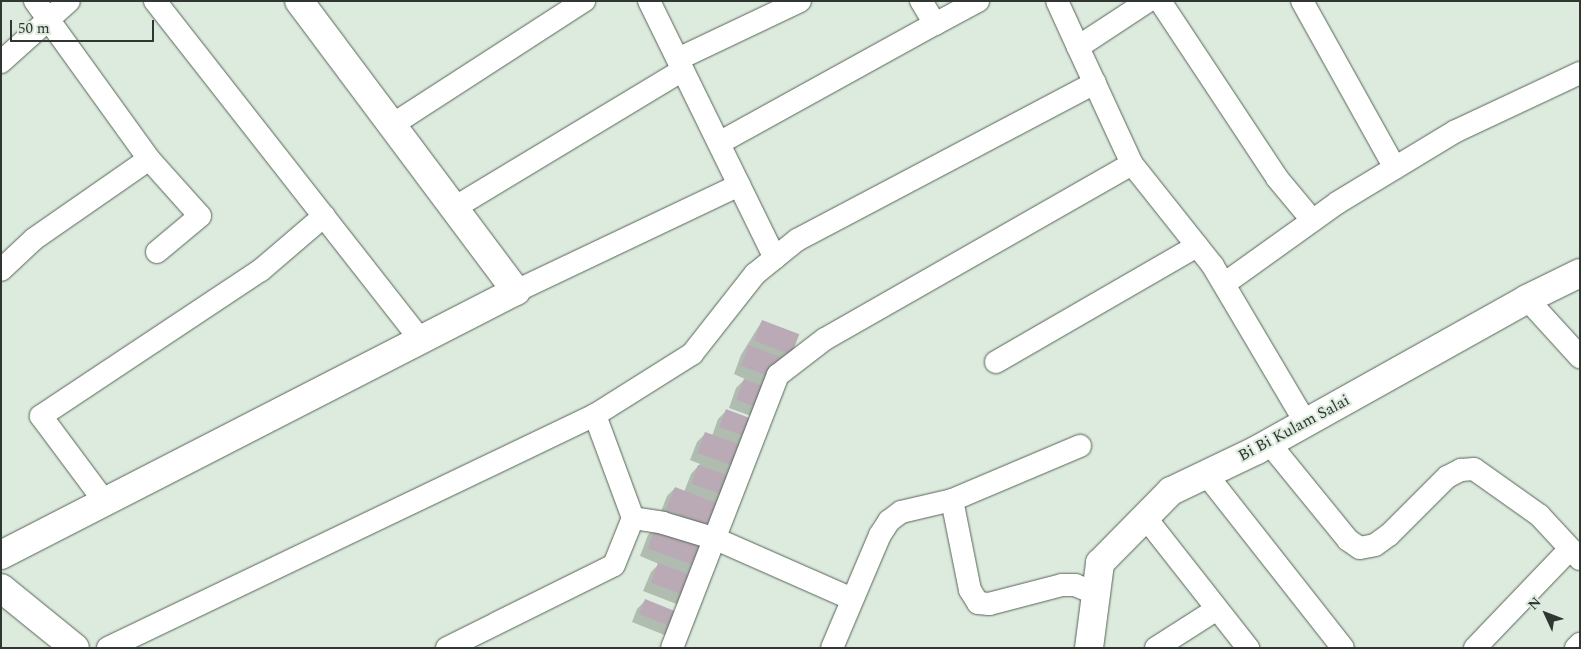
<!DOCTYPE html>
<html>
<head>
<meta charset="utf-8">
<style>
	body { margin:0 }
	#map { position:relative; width:1581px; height:649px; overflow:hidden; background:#dcebdd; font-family:Spectral,serif }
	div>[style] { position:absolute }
	.shadow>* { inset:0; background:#0003 }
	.building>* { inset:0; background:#b9aab6; transform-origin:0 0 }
	.roads { filter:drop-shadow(0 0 1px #576458) drop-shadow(0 0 1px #576458) }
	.street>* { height:22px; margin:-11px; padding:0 11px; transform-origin:11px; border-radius:11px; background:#fff }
	.secondary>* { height:28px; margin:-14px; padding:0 14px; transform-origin:14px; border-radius:14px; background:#fff }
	span { translate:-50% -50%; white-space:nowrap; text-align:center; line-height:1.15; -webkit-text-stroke:4px #dcebdd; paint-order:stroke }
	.street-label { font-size:16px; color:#303631 }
	.frame { position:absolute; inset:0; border:2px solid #303631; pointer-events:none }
	.north { position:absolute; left:1521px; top:589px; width:50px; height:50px; -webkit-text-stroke:4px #dcebdd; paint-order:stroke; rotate:313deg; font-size:14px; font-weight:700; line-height:20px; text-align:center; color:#303631 }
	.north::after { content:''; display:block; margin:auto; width:18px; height:22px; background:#303631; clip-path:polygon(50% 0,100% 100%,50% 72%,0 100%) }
	.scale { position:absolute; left:10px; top:20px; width:144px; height:22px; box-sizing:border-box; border:2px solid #303631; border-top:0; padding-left:6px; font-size:15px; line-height:18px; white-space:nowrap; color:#303631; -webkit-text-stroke:4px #dcebdd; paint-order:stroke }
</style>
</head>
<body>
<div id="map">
	<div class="shadow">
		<i style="clip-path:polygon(762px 321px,790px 354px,751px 416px,729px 408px,736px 388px,745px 379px,734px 374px,741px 355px)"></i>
		<i style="clip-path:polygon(727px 410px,746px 437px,738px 446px,712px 526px,659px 517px,667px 496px,675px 488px,684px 492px,691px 474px,700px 464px,690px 460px,697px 442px,705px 434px,712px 436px,718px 419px)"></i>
		<i style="clip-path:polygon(656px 527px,706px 546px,679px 605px,643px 591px,651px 572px,659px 564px,640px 556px,648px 535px)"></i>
		<i style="clip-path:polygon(645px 601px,675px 628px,667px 636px,632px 622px,637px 609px)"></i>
	</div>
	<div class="building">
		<i style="left:762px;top:320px;width:40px;height:22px;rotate:21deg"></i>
		<i style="left:749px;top:345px;width:34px;height:22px;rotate:21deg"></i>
		<i style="left:744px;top:379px;width:26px;height:22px;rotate:21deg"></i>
		<i style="left:726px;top:409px;width:30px;height:19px;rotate:21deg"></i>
		<i style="left:705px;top:432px;width:46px;height:22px;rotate:20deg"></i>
		<i style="left:698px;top:465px;width:39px;height:20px;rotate:19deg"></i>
		<i style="left:675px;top:487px;width:50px;height:24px;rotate:21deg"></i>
		<i style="left:656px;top:526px;width:55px;height:24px;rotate:20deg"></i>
		<i style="left:658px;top:563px;width:40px;height:21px;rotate:20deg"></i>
		<i style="left:645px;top:599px;width:40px;height:16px;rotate:22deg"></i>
	</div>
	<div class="roads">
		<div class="street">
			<i style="left:155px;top:1px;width:431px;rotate:51.9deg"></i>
			<i style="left:649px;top:1px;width:286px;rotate:63.9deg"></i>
			<i style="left:1057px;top:1px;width:51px;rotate:65.5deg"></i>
			<i style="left:1160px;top:1px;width:212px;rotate:56.5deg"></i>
			<i style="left:1277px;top:178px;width:55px;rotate:50.2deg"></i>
			<i style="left:1302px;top:1px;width:191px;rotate:60.9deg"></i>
			<i style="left:935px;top:24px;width:49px;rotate:-28.1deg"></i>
			<i style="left:678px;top:59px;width:135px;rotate:-25.4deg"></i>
			<i style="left:1px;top:62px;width:91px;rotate:-41.9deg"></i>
			<i style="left:392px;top:125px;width:229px;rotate:-32.9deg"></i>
			<i style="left:719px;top:143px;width:247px;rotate:-28.9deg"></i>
			<i style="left:935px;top:24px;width:27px;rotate:-121deg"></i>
			<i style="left:149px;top:159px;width:76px;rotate:48.2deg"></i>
			<i style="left:200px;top:216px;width:56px;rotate:140.1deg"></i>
			<i style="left:1132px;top:164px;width:129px;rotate:-114.8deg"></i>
			<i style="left:1078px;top:47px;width:84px;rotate:-33.3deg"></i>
			<i style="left:454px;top:208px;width:267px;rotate:-31.1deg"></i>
			<i style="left:1px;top:270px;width:45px;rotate:-43.2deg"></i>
			<i style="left:34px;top:239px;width:140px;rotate:-34.8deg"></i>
			<i style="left:149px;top:159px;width:195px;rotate:-125.8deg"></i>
			<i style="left:1224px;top:284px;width:139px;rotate:-35.6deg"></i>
			<i style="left:1337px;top:203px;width:139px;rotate:-31.2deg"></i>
			<i style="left:1456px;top:131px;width:137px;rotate:-25.1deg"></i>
			<i style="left:516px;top:291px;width:247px;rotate:-25.4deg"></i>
			<i style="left:1527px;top:299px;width:79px;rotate:47.6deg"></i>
			<i style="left:996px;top:362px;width:232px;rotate:-30deg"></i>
			<i style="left:1269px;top:443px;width:125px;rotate:50.8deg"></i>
			<i style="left:1348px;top:540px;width:14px;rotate:34deg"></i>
			<i style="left:1360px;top:548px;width:15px;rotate:-11deg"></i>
			<i style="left:1375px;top:545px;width:17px;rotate:-36deg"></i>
			<i style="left:1389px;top:535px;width:82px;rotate:-45deg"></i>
			<i style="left:1447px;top:477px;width:16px;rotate:-27deg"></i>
			<i style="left:1461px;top:470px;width:13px;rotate:-4deg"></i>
			<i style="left:1474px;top:469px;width:80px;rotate:35.3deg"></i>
			<i style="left:1539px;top:515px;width:60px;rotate:47deg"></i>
			<i style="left:1206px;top:474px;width:221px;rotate:51.8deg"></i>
			<i style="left:952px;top:500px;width:139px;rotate:-22.9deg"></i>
			<i style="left:105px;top:502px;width:107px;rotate:-126.7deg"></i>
			<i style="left:41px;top:416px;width:264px;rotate:-33.6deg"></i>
			<i style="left:261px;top:270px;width:83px;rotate:-40.6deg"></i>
			<i style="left:1145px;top:517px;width:167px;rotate:51.8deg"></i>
			<i style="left:633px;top:518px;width:30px;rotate:9deg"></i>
			<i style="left:663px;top:523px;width:55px;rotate:16.8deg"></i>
			<i style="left:716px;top:539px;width:149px;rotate:23.8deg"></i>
			<i style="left:108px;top:648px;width:540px;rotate:-25.57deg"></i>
			<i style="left:595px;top:415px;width:115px;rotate:-32.2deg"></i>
			<i style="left:692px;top:354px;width:102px;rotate:-51.8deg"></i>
			<i style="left:755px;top:274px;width:54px;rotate:-39deg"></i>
			<i style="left:797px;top:240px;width:337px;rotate:-27.8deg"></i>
			<i style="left:447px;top:648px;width:186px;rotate:-26.4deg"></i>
			<i style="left:614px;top:565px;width:51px;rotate:-68deg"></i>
			<i style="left:633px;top:518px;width:110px;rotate:-110.3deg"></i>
			<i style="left:672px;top:648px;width:293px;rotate:-68.8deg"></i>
			<i style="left:778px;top:375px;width:59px;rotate:-37.5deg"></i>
			<i style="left:825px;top:339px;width:353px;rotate:-29.7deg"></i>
			<i style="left:1132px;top:164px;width:130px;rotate:51.5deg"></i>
			<i style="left:1213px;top:266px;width:182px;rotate:59.4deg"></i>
			<i style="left:832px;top:648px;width:123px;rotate:-67deg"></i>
			<i style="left:880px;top:535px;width:17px;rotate:-57deg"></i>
			<i style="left:889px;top:521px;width:15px;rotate:-37deg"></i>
			<i style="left:901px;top:512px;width:52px;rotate:-13.2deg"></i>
			<i style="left:952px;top:500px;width:92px;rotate:78.7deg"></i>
			<i style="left:970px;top:590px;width:15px;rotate:58deg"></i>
			<i style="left:978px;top:603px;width:11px;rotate:5deg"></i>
			<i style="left:989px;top:604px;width:75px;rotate:-14.6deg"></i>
			<i style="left:1062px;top:585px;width:13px"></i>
			<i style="left:1075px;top:585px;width:23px;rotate:23deg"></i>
			<i style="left:1156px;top:648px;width:72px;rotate:-32.6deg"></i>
			<i style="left:1475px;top:648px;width:137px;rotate:-46.2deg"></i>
			<i style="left:1576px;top:648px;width:6px;rotate:-45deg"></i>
		</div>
		<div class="secondary">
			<i style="left:1px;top:555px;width:579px;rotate:-27.14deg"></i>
			<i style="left:516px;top:291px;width:362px;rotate:-126.8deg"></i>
			<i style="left:1px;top:588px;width:95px;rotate:39deg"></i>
			<i style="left:1089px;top:648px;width:86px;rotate:-82.6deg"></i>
			<i style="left:1100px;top:563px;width:101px;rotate:-45.4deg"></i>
			<i style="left:1171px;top:491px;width:95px;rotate:-25.5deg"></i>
			<i style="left:1257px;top:450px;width:309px;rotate:-29.2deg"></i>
			<i style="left:1527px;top:299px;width:59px;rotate:-26.1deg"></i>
		</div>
	</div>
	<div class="street-label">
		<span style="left:1294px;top:428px;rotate:-28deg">Bi Bi Kulam Salai</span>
	</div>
	<div class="frame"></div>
	<div class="north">N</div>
	<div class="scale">50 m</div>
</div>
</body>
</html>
